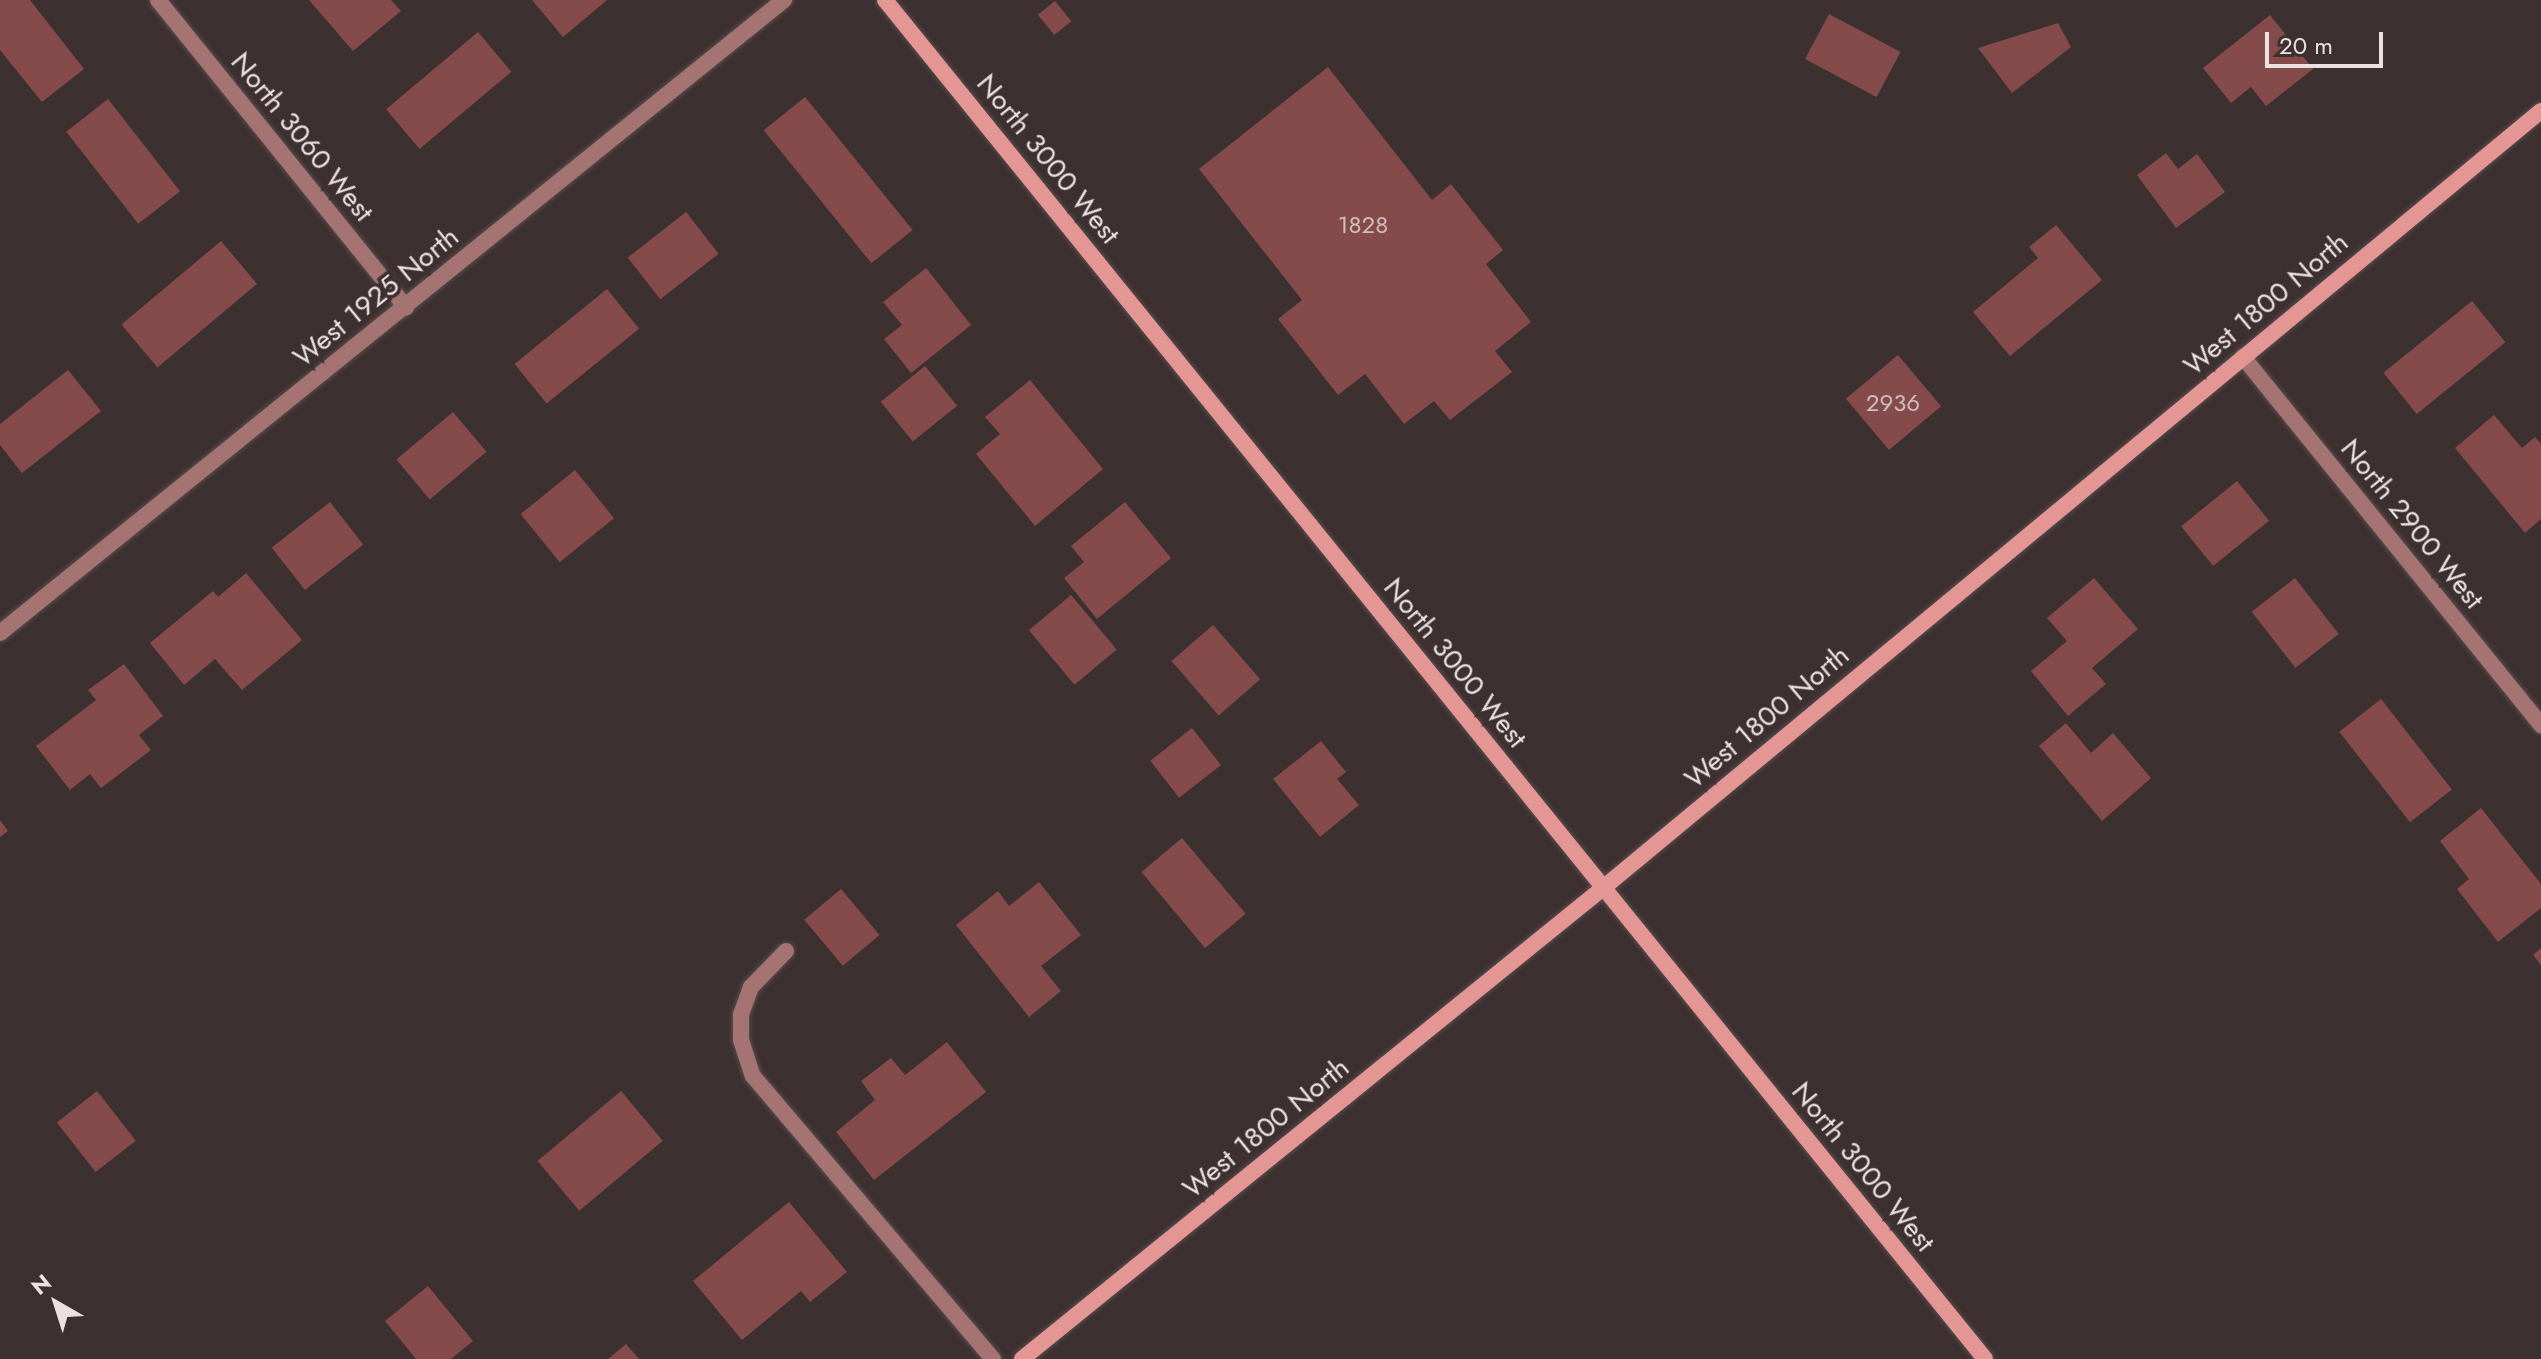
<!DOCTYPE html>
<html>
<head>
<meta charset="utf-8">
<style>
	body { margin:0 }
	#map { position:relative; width:2541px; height:1359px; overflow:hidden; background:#3d3030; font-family:Jost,sans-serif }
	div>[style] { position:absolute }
	.building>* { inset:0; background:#854b4b; transform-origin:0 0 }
	.roads { filter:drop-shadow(0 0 2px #594c4c) drop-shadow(0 0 2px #594c4c) }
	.lane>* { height:16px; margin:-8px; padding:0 8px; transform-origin:8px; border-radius:8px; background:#a57472 }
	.street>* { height:16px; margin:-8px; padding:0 8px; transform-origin:8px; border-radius:8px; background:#a57472 }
	.secondary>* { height:16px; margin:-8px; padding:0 8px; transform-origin:8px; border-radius:8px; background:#e49695 }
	span { translate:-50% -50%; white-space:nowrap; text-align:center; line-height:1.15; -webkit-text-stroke:7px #3d3030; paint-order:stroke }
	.number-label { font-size:24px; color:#d1bcbc }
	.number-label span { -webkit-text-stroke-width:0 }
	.street-label { font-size:28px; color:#eae1e1 }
	.north { position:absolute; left:16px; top:1263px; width:80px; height:80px; -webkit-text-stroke:6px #3d3030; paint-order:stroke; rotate:321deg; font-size:22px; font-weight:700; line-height:32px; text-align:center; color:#eae1e1 }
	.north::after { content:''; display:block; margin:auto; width:28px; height:36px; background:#eae1e1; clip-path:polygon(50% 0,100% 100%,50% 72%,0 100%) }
	.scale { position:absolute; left:2265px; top:32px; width:118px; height:36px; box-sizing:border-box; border:4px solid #eae1e1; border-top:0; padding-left:10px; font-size:24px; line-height:28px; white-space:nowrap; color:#eae1e1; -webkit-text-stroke:6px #3d3030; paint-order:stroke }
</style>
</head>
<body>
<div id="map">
	<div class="building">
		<i style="clip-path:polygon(0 0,30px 0,84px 69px,42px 102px,0 50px)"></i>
		<i style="clip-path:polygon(309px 0,391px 0,401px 11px,353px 51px)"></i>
		<i style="clip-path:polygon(532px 0,607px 0,563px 37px)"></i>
		<i style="left:1055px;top:1px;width:26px;height:22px;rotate:51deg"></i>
		<i style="left:1829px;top:14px;width:81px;height:51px;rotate:28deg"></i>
		<i style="clip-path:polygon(2270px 15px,2313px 69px,2266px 106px,2251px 87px,2231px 103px,2203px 68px)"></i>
		<i style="clip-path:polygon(2058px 23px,2071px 47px,2012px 93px,1978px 48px)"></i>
		<i style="left:478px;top:32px;width:52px;height:120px;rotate:50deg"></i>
		<i style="clip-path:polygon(1328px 67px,1432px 200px,1451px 184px,1503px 250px,1486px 264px,1531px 322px,1495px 351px,1512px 372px,1450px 420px,1434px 401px,1404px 424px,1365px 374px,1338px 395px,1278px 319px,1302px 300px,1199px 169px)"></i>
		<i style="left:805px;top:97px;width:171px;height:53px;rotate:51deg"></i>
		<i style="left:108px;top:99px;width:117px;height:53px;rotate:52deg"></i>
		<i style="clip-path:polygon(2166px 153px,2178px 169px,2197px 154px,2225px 192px,2176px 228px,2137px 175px)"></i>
		<i style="left:686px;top:212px;width:53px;height:74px;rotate:52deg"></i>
		<i style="clip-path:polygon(2056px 225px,2102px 280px,2010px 356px,1973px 312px,2038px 258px,2029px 247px)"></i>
		<i style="left:221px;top:241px;width:56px;height:130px;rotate:50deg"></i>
		<i style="clip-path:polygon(926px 268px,971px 325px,911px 373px,884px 339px,902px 325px,883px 302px)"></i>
		<i style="left:607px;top:289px;width:51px;height:119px;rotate:51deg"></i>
		<i style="left:2472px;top:301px;width:53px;height:114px;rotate:51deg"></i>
		<i style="left:1898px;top:355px;width:67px;height:68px;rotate:50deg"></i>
		<i style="left:925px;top:366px;width:51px;height:57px;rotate:51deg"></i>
		<i style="clip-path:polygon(68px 370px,101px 411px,22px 473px,0 445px,0 424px)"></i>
		<i style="clip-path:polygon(1030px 380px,1103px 469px,1035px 526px,976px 454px,1000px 434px,985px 417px)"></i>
		<i style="left:453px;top:412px;width:52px;height:74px;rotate:50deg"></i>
		<i style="clip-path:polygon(2494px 415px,2522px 448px,2535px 437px,2541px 444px,2541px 519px,2525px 533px,2455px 448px)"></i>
		<i style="left:575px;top:470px;width:62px;height:70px;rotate:51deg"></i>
		<i style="left:2237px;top:481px;width:51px;height:72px;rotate:51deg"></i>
		<i style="left:330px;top:502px;width:54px;height:74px;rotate:52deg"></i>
		<i style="clip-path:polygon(1125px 502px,1171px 558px,1097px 619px,1064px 578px,1084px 562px,1071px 546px)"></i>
		<i style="clip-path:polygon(246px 573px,302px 640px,242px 690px,215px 659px,184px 685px,150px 643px,213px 591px,218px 597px)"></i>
		<i style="clip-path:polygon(2094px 578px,2138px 629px,2092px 668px,2106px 684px,2068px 716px,2031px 671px,2067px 641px,2047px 618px)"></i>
		<i style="left:2295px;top:578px;width:71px;height:55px;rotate:52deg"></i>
		<i style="left:1071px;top:595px;width:71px;height:55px;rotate:50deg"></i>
		<i style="left:1213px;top:625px;width:72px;height:55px;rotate:49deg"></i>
		<i style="clip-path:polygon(124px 664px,163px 716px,139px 735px,151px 750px,101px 788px,90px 774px,70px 790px,36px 746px,96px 700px,88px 690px)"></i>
		<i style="left:2381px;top:699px;width:115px;height:53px;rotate:52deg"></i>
		<i style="clip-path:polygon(2066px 723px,2091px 753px,2113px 733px,2151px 778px,2102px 821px,2039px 746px)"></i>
		<i style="left:1192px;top:728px;width:47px;height:53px;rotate:52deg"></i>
		<i style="clip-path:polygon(1321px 741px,1346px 772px,1337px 779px,1359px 805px,1320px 837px,1273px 779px)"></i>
		<i style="clip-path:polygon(2481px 808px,2541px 884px,2541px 908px,2498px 942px,2457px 889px,2469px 879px,2440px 841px)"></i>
		<i style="clip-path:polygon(0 820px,8px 831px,0 837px)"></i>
		<i style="left:1182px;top:838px;width:99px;height:53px;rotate:50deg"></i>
		<i style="clip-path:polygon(1039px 882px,1081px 935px,1041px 966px,1061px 991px,1029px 1017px,956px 925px,998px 891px,1009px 906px)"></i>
		<i style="left:841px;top:889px;width:60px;height:48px;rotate:50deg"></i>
		<i style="clip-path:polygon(2541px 948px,2541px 965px,2533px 955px)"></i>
		<i style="clip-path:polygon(947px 1042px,986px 1092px,874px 1180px,836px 1132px,875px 1100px,861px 1081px,891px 1058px,905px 1075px)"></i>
		<i style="left:97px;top:1091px;width:63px;height:51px;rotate:52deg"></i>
		<i style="left:621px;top:1091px;width:65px;height:109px;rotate:50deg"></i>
		<i style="clip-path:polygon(789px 1202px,847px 1272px,810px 1302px,801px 1291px,742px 1340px,693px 1281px)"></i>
		<i style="clip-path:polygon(428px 1286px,473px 1341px,451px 1359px,416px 1359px,385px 1321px)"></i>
		<i style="clip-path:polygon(626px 1344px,639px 1359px,608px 1359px)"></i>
	</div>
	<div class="roads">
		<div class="lane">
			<i style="left:786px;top:951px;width:50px;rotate:134.2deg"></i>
			<i style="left:751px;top:987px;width:30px;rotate:110deg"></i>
			<i style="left:741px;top:1015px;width:25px;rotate:90deg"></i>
			<i style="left:741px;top:1040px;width:38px;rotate:72deg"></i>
			<i style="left:753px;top:1076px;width:371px;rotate:49.7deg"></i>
		</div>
		<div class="street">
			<i style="left:158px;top:0;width:395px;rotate:51.1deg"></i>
			<i style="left:2243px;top:357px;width:474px;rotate:51deg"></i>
			<i style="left:0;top:633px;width:1008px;rotate:-38.92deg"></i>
		</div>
		<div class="secondary">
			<i style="left:885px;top:0;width:1748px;rotate:51.01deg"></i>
			<i style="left:1022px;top:1359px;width:748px;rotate:-39.03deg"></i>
			<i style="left:1603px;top:888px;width:1218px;rotate:-39.64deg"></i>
		</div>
	</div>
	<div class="number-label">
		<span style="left:1363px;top:225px">1828</span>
		<span style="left:1893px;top:403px">2936</span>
	</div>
	<div class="street-label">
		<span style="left:302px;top:137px;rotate:51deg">North 3060 West</span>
		<span style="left:1048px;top:159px;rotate:51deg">North 3000 West</span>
		<span style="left:376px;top:297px;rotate:-39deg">West 1925 North</span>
		<span style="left:2266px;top:304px;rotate:-40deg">West 1800 North</span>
		<span style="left:2412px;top:524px;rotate:51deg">North 2900 West</span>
		<span style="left:1455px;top:663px;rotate:51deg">North 3000 West</span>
		<span style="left:1767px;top:717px;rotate:-40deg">West 1800 North</span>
		<span style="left:1266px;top:1128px;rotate:-39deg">West 1800 North</span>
		<span style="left:1863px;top:1167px;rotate:51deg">North 3000 West</span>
	</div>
	<div class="north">N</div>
	<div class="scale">20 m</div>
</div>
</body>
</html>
